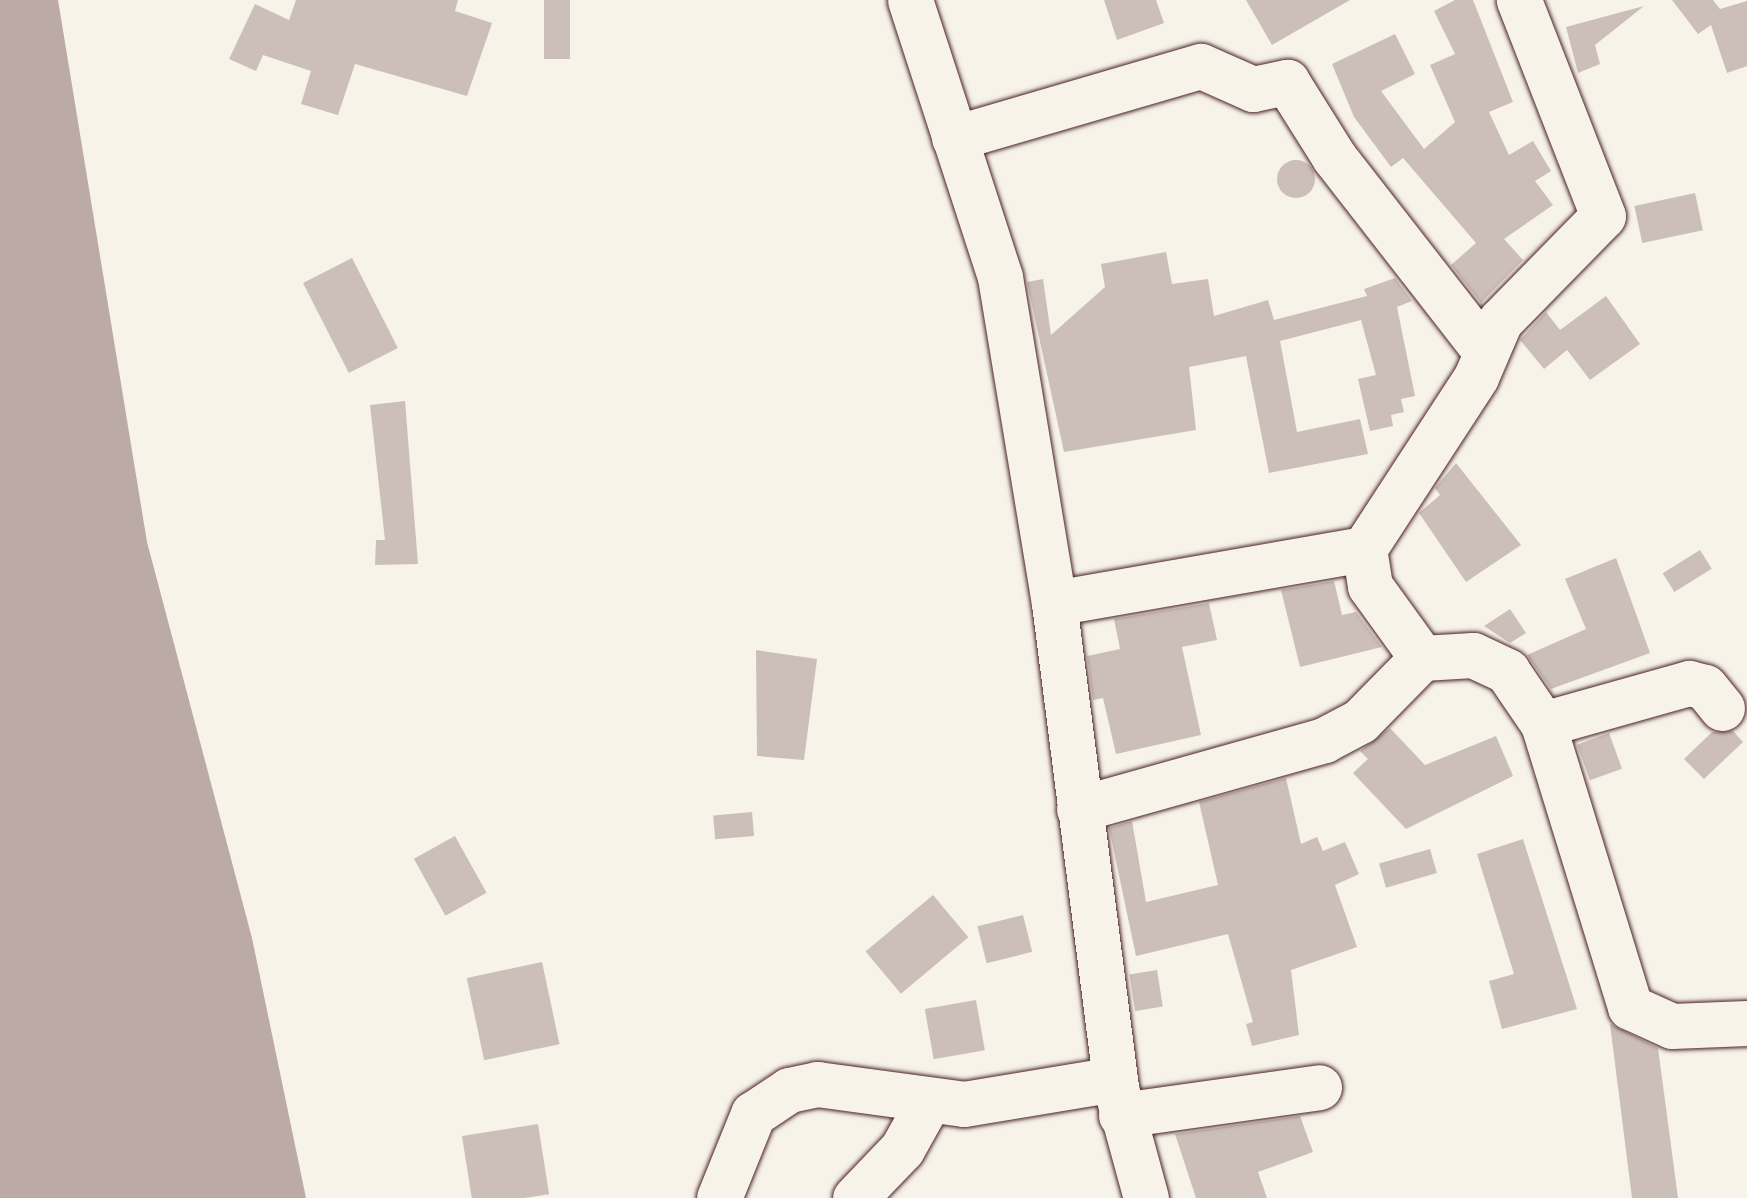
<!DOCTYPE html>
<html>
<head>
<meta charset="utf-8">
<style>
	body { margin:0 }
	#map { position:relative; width:1747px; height:1198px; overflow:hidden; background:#f7f3e8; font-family:Itim,sans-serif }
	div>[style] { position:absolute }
	.water>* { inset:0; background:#bcaaa7 }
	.building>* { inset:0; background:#ccbfb9; transform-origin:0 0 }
	.round { border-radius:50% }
	.roads { filter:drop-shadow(0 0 2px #4a1f2b) drop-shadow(0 0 2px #4a1f2b) }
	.minor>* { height:45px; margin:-22.5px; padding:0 22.5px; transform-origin:22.5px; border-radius:22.5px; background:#f7f3e8 }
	span { translate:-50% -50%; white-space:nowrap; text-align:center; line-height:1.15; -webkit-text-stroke:10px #f7f3e8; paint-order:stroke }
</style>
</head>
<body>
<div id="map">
	<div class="water">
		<i style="clip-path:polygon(0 0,58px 0,147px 542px,252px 938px,306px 1198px,0 1198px)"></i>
	</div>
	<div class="building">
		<i style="clip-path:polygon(296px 0,458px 0,455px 11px,492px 23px,467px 96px,355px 64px,338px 115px,301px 104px,311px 71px,263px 55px,256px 71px,229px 59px,255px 4px,289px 20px)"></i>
		<i style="left:544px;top:0;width:26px;height:59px"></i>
		<i style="clip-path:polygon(1104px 0,1156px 0,1164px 23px,1117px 40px)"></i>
		<i style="clip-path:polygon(1246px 0,1350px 0,1272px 45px)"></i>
		<i style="clip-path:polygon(1455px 0,1473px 0,1513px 102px,1489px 112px,1509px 155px,1533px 141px,1551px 171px,1535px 181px,1553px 205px,1504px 239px,1523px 260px,1481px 303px,1451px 265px,1476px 243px,1403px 158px,1391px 167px,1354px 117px,1332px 64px,1395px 34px,1415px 74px,1381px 91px,1424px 149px,1455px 122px,1430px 65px,1455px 54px,1434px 11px)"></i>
		<i style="clip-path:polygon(1672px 0,1713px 0,1720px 9px,1747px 1px,1747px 66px,1727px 73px,1711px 25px,1698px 34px)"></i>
		<i style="clip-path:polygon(1644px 6px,1595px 45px,1600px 64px,1578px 73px,1566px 27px)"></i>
		<i class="round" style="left:1277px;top:160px;width:38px;height:38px"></i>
		<i style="left:1695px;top:193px;width:38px;height:62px;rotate:78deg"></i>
		<i style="clip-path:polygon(1166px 252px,1172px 284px,1208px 279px,1214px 316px,1268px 300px,1274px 320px,1367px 296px,1364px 289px,1395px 278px,1412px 301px,1397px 307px,1415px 396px,1401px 399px,1404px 412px,1391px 415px,1393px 426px,1370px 431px,1358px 379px,1376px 375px,1361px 320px,1280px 341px,1297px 432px,1360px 419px,1368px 454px,1269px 473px,1246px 356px,1189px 367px,1196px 430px,1064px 452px,1027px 282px,1043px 279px,1051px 335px,1105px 287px,1101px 264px)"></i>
		<i style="left:352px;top:258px;width:101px;height:55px;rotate:63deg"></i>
		<i style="clip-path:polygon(1606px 296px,1640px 344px,1590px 380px,1567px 350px,1544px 369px,1520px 340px,1546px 312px,1560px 330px)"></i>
		<i style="clip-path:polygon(405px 401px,418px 564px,375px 565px,376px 540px,385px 540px,370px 405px)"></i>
		<i style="clip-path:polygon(1456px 463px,1521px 545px,1466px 582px,1419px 513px,1440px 495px,1435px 488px)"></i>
		<i style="left:1700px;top:550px;width:22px;height:44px;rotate:58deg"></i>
		<i style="clip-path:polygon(1616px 558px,1650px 653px,1551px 689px,1527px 655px,1586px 629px,1565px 579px)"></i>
		<i style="clip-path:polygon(1334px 581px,1342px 615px,1356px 612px,1382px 647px,1300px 667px,1281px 590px)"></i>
		<i style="clip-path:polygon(1209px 603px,1217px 640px,1182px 647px,1201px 735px,1116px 754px,1103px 698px,1093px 700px,1087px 656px,1120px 649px,1114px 619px)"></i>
		<i style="clip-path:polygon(1510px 609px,1526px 633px,1510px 643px,1484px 626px)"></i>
		<i style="clip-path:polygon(756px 650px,817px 659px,804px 760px,757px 756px)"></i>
		<i style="clip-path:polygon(1390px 728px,1425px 765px,1496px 736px,1513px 776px,1406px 829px,1353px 773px,1368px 759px,1360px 751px)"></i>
		<i style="clip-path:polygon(1733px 731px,1743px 742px,1704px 779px,1684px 759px,1712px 732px)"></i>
		<i style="left:1609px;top:733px;width:38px;height:34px;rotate:70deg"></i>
		<i style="clip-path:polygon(1286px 778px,1301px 844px,1317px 837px,1323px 851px,1345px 842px,1359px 874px,1335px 885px,1357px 947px,1291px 970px,1299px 1035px,1252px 1046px,1246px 1024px,1253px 1022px,1228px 934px,1136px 956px,1109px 828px,1132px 821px,1146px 902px,1218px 885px,1199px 802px)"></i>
		<i style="left:752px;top:812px;width:24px;height:39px;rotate:85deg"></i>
		<i style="left:455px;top:836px;width:65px;height:47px;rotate:61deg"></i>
		<i style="clip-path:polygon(1523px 839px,1577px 1009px,1502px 1029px,1489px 981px,1514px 974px,1477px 854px)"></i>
		<i style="left:1430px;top:849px;width:25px;height:53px;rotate:74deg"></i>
		<i style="left:933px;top:895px;width:55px;height:88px;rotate:50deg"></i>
		<i style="left:1023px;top:915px;width:38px;height:47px;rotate:76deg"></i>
		<i style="left:542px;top:962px;width:84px;height:77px;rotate:78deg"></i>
		<i style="left:1157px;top:970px;width:37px;height:28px;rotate:81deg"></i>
		<i style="left:976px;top:1000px;width:51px;height:52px;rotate:80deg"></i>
		<i style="clip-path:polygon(1610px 1024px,1658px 1048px,1678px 1198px,1632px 1198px)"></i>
		<i style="clip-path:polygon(1300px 1116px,1313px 1152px,1258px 1172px,1267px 1198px,1196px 1198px,1175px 1134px)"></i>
		<i style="left:538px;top:1124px;width:71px;height:77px;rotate:81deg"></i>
	</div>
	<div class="roads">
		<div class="minor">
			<i style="left:910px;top:0;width:291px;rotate:72deg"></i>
			<i style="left:1000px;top:277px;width:330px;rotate:80.6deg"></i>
			<i style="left:1054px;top:603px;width:493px;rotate:82.7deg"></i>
			<i style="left:1117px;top:1092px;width:110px;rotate:74.7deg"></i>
			<i style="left:954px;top:138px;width:257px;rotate:-16.3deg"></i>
			<i style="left:1201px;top:66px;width:57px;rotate:23.9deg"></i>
			<i style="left:1253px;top:89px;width:35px;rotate:-12deg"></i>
			<i style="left:1287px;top:82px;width:89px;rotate:57.9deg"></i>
			<i style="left:1334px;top:157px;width:246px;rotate:52.1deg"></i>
			<i style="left:1054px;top:603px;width:315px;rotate:-9.9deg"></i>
			<i style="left:1422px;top:658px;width:89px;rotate:-125.8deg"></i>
			<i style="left:1370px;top:586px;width:37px;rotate:-99deg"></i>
			<i style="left:1364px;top:549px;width:205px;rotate:-56.9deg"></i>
			<i style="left:1476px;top:377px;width:61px;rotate:-66.8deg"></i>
			<i style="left:1500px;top:321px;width:147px;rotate:-45.6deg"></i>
			<i style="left:1603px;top:216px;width:232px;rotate:-111.3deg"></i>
			<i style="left:1543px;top:724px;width:152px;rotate:-15.7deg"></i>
			<i style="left:1689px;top:683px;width:16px;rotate:14deg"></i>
			<i style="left:1705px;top:687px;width:27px;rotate:51deg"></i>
			<i style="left:1079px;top:809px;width:255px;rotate:-15.7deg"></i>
			<i style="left:1324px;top:740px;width:41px;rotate:-27.8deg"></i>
			<i style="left:1360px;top:721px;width:88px;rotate:-45.5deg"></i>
			<i style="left:1422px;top:658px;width:51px;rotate:-3.4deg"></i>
			<i style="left:1473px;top:655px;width:38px;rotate:25deg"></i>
			<i style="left:1507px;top:671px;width:64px;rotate:55.8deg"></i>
			<i style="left:1543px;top:724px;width:296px;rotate:72.9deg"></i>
			<i style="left:1630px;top:1007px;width:46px;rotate:24.3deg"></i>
			<i style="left:1672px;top:1026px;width:75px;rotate:-2.3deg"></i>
			<i style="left:1121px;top:1115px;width:200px;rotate:-8deg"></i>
			<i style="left:719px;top:1198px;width:91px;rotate:-68deg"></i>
			<i style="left:753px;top:1114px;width:43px;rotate:-33.7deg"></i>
			<i style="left:789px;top:1090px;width:29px;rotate:-12deg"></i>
			<i style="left:817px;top:1084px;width:148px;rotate:7.7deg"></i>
			<i style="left:964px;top:1104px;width:153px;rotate:-9.4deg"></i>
			<i style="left:855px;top:1198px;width:68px;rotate:-46.2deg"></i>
			<i style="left:902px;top:1149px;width:51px;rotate:-60.9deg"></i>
		</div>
	</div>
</div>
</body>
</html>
